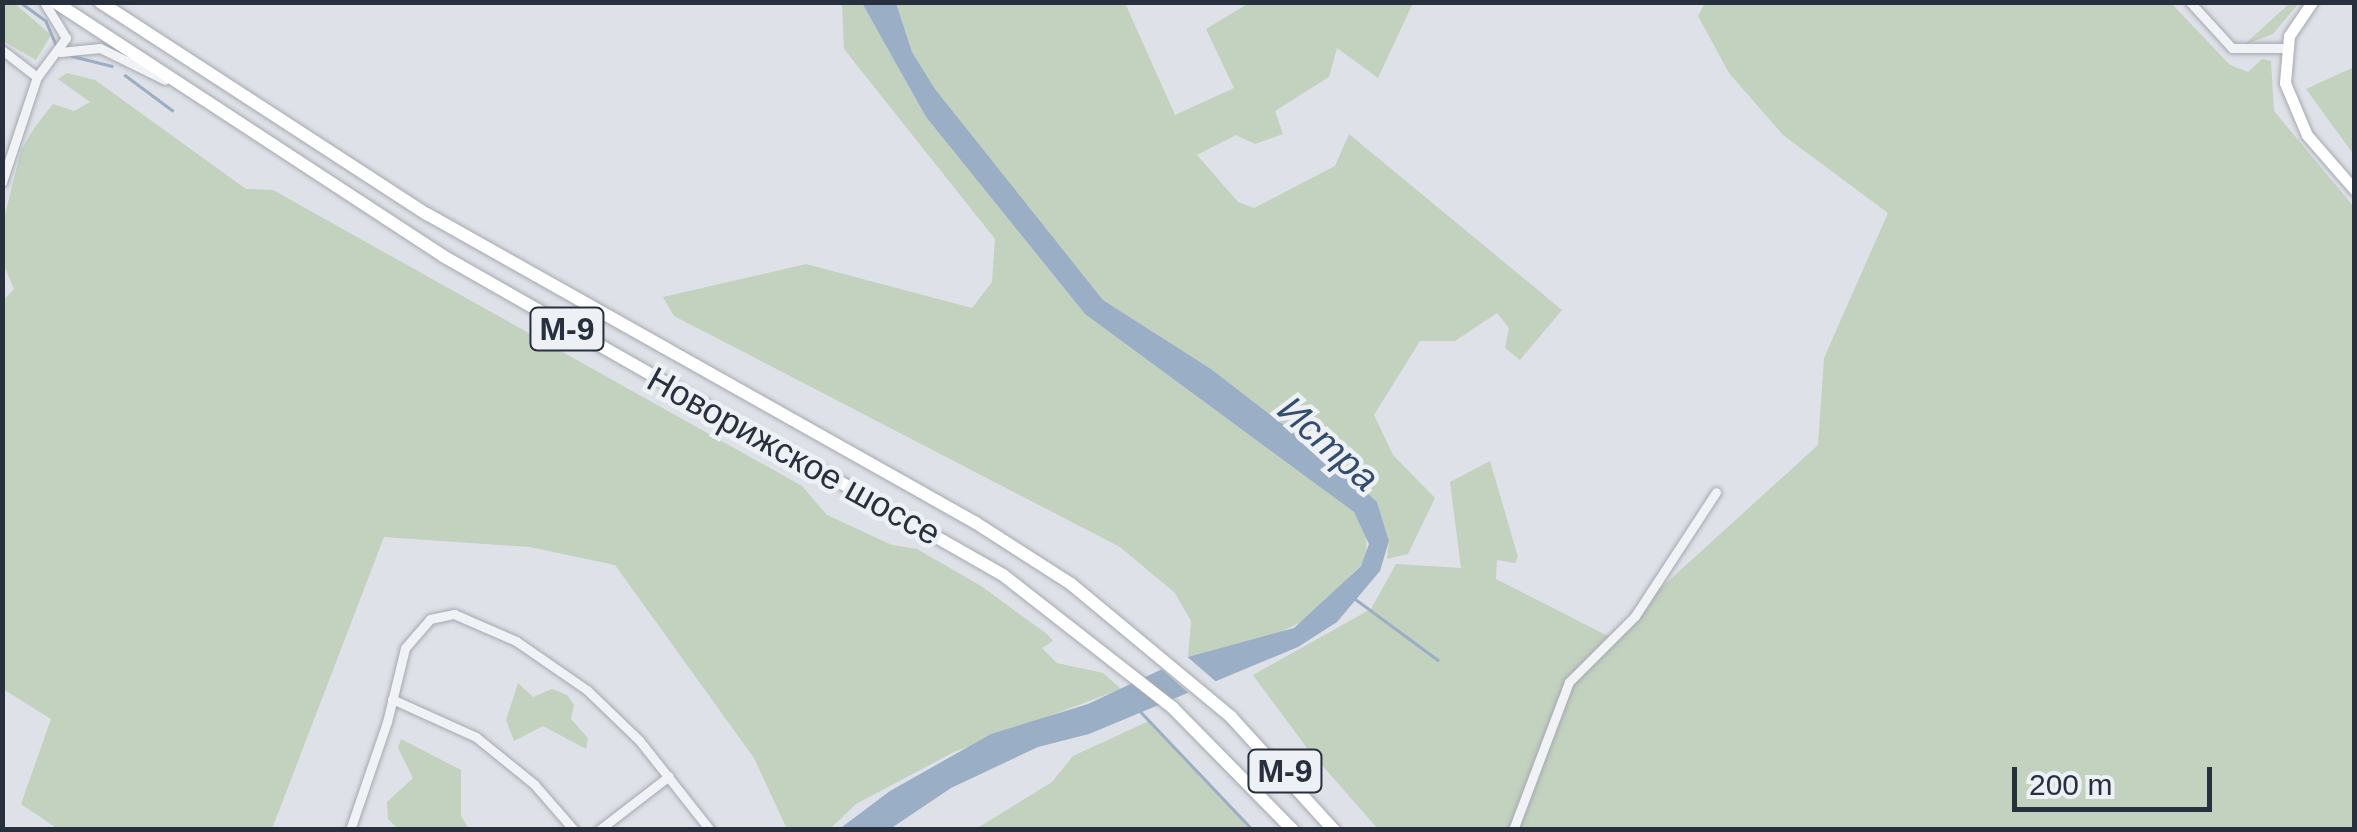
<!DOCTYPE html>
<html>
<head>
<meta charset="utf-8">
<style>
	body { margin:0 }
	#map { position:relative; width:2357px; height:832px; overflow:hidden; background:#dee1e7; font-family:Helvetica,sans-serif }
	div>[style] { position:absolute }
	.green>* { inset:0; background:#c3d1bf }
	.water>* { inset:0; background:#9aaec6 }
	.pier>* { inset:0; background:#dee1e7 }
	.stream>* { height:2.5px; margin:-1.25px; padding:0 1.25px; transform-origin:1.25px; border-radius:1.25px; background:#9aaec6 }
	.roads { filter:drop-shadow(0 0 2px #a4a8b1) drop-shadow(0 0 2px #a4a8b1) }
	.minor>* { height:9px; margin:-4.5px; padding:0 4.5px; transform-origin:4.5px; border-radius:4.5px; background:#f0f2f5 }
	.major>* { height:11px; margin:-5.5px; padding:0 5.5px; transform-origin:5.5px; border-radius:5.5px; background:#fff }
	.highway>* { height:12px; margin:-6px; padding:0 6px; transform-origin:6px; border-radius:6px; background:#fff }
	span { translate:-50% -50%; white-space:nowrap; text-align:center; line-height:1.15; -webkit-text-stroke:9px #edf0f5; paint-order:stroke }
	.shield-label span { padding:2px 8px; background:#edf0f5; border:2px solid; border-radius:8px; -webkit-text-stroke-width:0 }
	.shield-label { font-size:32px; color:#282f3d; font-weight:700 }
	.street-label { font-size:35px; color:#282f3d }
	.water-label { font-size:38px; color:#344d6f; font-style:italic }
	.frame { position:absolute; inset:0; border:5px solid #282f3d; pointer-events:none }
	.scale { position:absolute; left:2012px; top:767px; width:200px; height:45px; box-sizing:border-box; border:5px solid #282f3d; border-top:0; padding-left:12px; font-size:30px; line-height:35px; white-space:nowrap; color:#282f3d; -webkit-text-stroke:8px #edf0f5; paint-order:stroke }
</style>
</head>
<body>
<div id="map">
	<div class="green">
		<i style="clip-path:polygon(2px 3px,14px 3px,51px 35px,36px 60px,3px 41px)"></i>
		<i style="clip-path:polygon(842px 3px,862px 3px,926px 117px,1085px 314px,1354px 512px,1366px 531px,1367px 559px,1305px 620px,1265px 640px,1188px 657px,1191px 621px,1175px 593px,1120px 547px,674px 316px,663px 297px,806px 264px,972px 308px,992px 282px,995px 239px,844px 49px)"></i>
		<i style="clip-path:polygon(896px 3px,1125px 3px,1175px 115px,1234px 88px,1206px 29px,1249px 3px,1413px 3px,1378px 78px,1337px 48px,1329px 77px,1275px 111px,1283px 134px,1255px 144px,1236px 135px,1197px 155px,1238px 202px,1254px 208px,1335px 166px,1349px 134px,1562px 310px,1520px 360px,1505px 348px,1509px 328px,1497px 313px,1455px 341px,1420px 341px,1374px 415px,1393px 455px,1435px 498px,1408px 554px,1387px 559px,1389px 541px,1377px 502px,1341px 469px,1211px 369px,1103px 300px,935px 89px,912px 52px)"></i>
		<i style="clip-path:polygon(1705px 3px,2171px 3px,2230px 65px,2248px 72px,2262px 59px,2271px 61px,2274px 111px,2354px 207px,2354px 829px,1378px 829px,1307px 748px,1253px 675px,1371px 609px,1396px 564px,1461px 568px,1450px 482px,1490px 461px,1518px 557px,1515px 563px,1497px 560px,1496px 579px,1608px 636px,1818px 445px,1824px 358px,1888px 213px,1783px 135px,1729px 73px,1698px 16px)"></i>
		<i style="clip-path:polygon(2290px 3px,2299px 3px,2273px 34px,2244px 45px)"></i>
		<i style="clip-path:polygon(2354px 67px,2354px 155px,2306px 89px)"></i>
		<i style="clip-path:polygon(67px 73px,95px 80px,246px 189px,273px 190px,802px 486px,827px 515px,892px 545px,917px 549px,981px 586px,1047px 634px,1053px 641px,1042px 648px,1057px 663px,1103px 673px,1121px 689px,954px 752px,856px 804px,830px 829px,787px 829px,754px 758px,615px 565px,530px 547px,384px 537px,272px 829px,58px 829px,21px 804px,51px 719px,3px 689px,2px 302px,14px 289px,3px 263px,3px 223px,21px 150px,35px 127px,53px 104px,74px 111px,90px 102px,58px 79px)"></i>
		<i style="clip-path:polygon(518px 683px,533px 697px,552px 689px,567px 695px,574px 705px,571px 719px,588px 738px,586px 749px,543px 726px,514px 741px,506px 720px)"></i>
		<i style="clip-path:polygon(1149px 721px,1250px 829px,976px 829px,1052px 782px,1073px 756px)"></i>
		<i style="clip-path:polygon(401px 739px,461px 770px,461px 816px,469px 829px,398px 829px,388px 819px,387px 802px,413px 778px,398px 748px)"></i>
	</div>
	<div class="water">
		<i style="clip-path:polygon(862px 3px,896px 3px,912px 52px,935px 89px,1103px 300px,1211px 369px,1341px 469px,1377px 502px,1389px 541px,1380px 571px,1337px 622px,1298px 647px,1089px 734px,1038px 747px,951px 788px,890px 829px,838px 830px,890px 791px,991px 734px,1088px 704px,1188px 657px,1294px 628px,1361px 566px,1369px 544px,1354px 512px,1085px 314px,926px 117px)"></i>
	</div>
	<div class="pier">
		<i style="clip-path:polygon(1184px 654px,1221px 686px,1192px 696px,1158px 666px)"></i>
	</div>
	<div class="stream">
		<i style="left:20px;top:2px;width:32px;rotate:36deg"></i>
		<i style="left:46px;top:21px;width:25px;rotate:67deg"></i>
		<i style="left:72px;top:56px;width:41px;rotate:14deg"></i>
		<i style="left:125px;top:75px;width:59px;rotate:36.7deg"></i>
		<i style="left:1354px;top:598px;width:104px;rotate:36.4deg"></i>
		<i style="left:1140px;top:711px;width:164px;rotate:46.5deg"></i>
	</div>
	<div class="roads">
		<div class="minor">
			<i style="left:2190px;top:2px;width:62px;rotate:47.6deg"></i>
			<i style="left:2232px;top:48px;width:54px"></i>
			<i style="left:2px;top:50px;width:44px;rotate:37.6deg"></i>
			<i style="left:60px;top:52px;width:40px;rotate:-5.7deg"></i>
			<i style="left:100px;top:48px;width:72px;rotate:26.2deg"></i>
			<i style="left:2px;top:182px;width:111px;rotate:-71.6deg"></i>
			<i style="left:37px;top:77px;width:49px;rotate:-53.4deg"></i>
			<i style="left:66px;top:38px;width:42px;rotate:-121.4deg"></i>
			<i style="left:392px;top:699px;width:92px;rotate:24.3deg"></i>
			<i style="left:476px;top:737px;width:75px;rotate:39deg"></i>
			<i style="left:534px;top:784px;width:61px;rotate:49deg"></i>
			<i style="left:350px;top:830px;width:114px;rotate:-71.1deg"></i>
			<i style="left:387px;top:722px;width:76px;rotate:-76.3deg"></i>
			<i style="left:405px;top:648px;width:38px;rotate:-49deg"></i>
			<i style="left:430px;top:619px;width:25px;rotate:-12deg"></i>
			<i style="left:454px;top:614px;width:68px;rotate:23.5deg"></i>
			<i style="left:516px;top:641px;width:86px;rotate:34.6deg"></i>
			<i style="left:587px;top:690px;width:72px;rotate:43.9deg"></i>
			<i style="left:639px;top:740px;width:115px;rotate:51.7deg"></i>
			<i style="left:599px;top:830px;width:88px;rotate:-37.6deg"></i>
			<i style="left:1513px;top:830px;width:158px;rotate:-69.3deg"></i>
			<i style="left:1569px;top:682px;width:93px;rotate:-45deg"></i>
			<i style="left:1635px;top:616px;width:148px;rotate:-56.8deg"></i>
		</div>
		<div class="major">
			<i style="left:2312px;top:2px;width:41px;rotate:124.1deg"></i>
			<i style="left:2289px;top:36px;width:47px;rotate:94.9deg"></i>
			<i style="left:2285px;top:83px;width:56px;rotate:67.1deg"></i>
			<i style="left:2307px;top:135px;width:72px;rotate:49deg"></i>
		</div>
		<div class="highway">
			<i style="left:55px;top:2px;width:464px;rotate:33.2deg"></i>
			<i style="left:443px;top:256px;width:644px;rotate:29.67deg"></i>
			<i style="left:1003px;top:575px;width:216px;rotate:38deg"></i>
			<i style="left:1173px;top:708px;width:171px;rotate:45.5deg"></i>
			<i style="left:100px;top:2px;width:390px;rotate:33deg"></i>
			<i style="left:427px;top:214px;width:630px;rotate:29.37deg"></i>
			<i style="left:976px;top:523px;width:113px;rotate:32.7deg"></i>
			<i style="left:1071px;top:584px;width:208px;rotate:39.7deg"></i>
			<i style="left:1231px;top:717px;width:153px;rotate:47.7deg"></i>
		</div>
	</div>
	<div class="shield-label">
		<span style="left:567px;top:329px">М-9</span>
		<span style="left:1285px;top:771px">М-9</span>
	</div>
	<div class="street-label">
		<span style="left:794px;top:456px;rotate:29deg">Новорижское шоссе</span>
	</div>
	<div class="water-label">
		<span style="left:1328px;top:444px;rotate:42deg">Истра</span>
	</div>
	<div class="frame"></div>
	<div class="scale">200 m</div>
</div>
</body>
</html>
